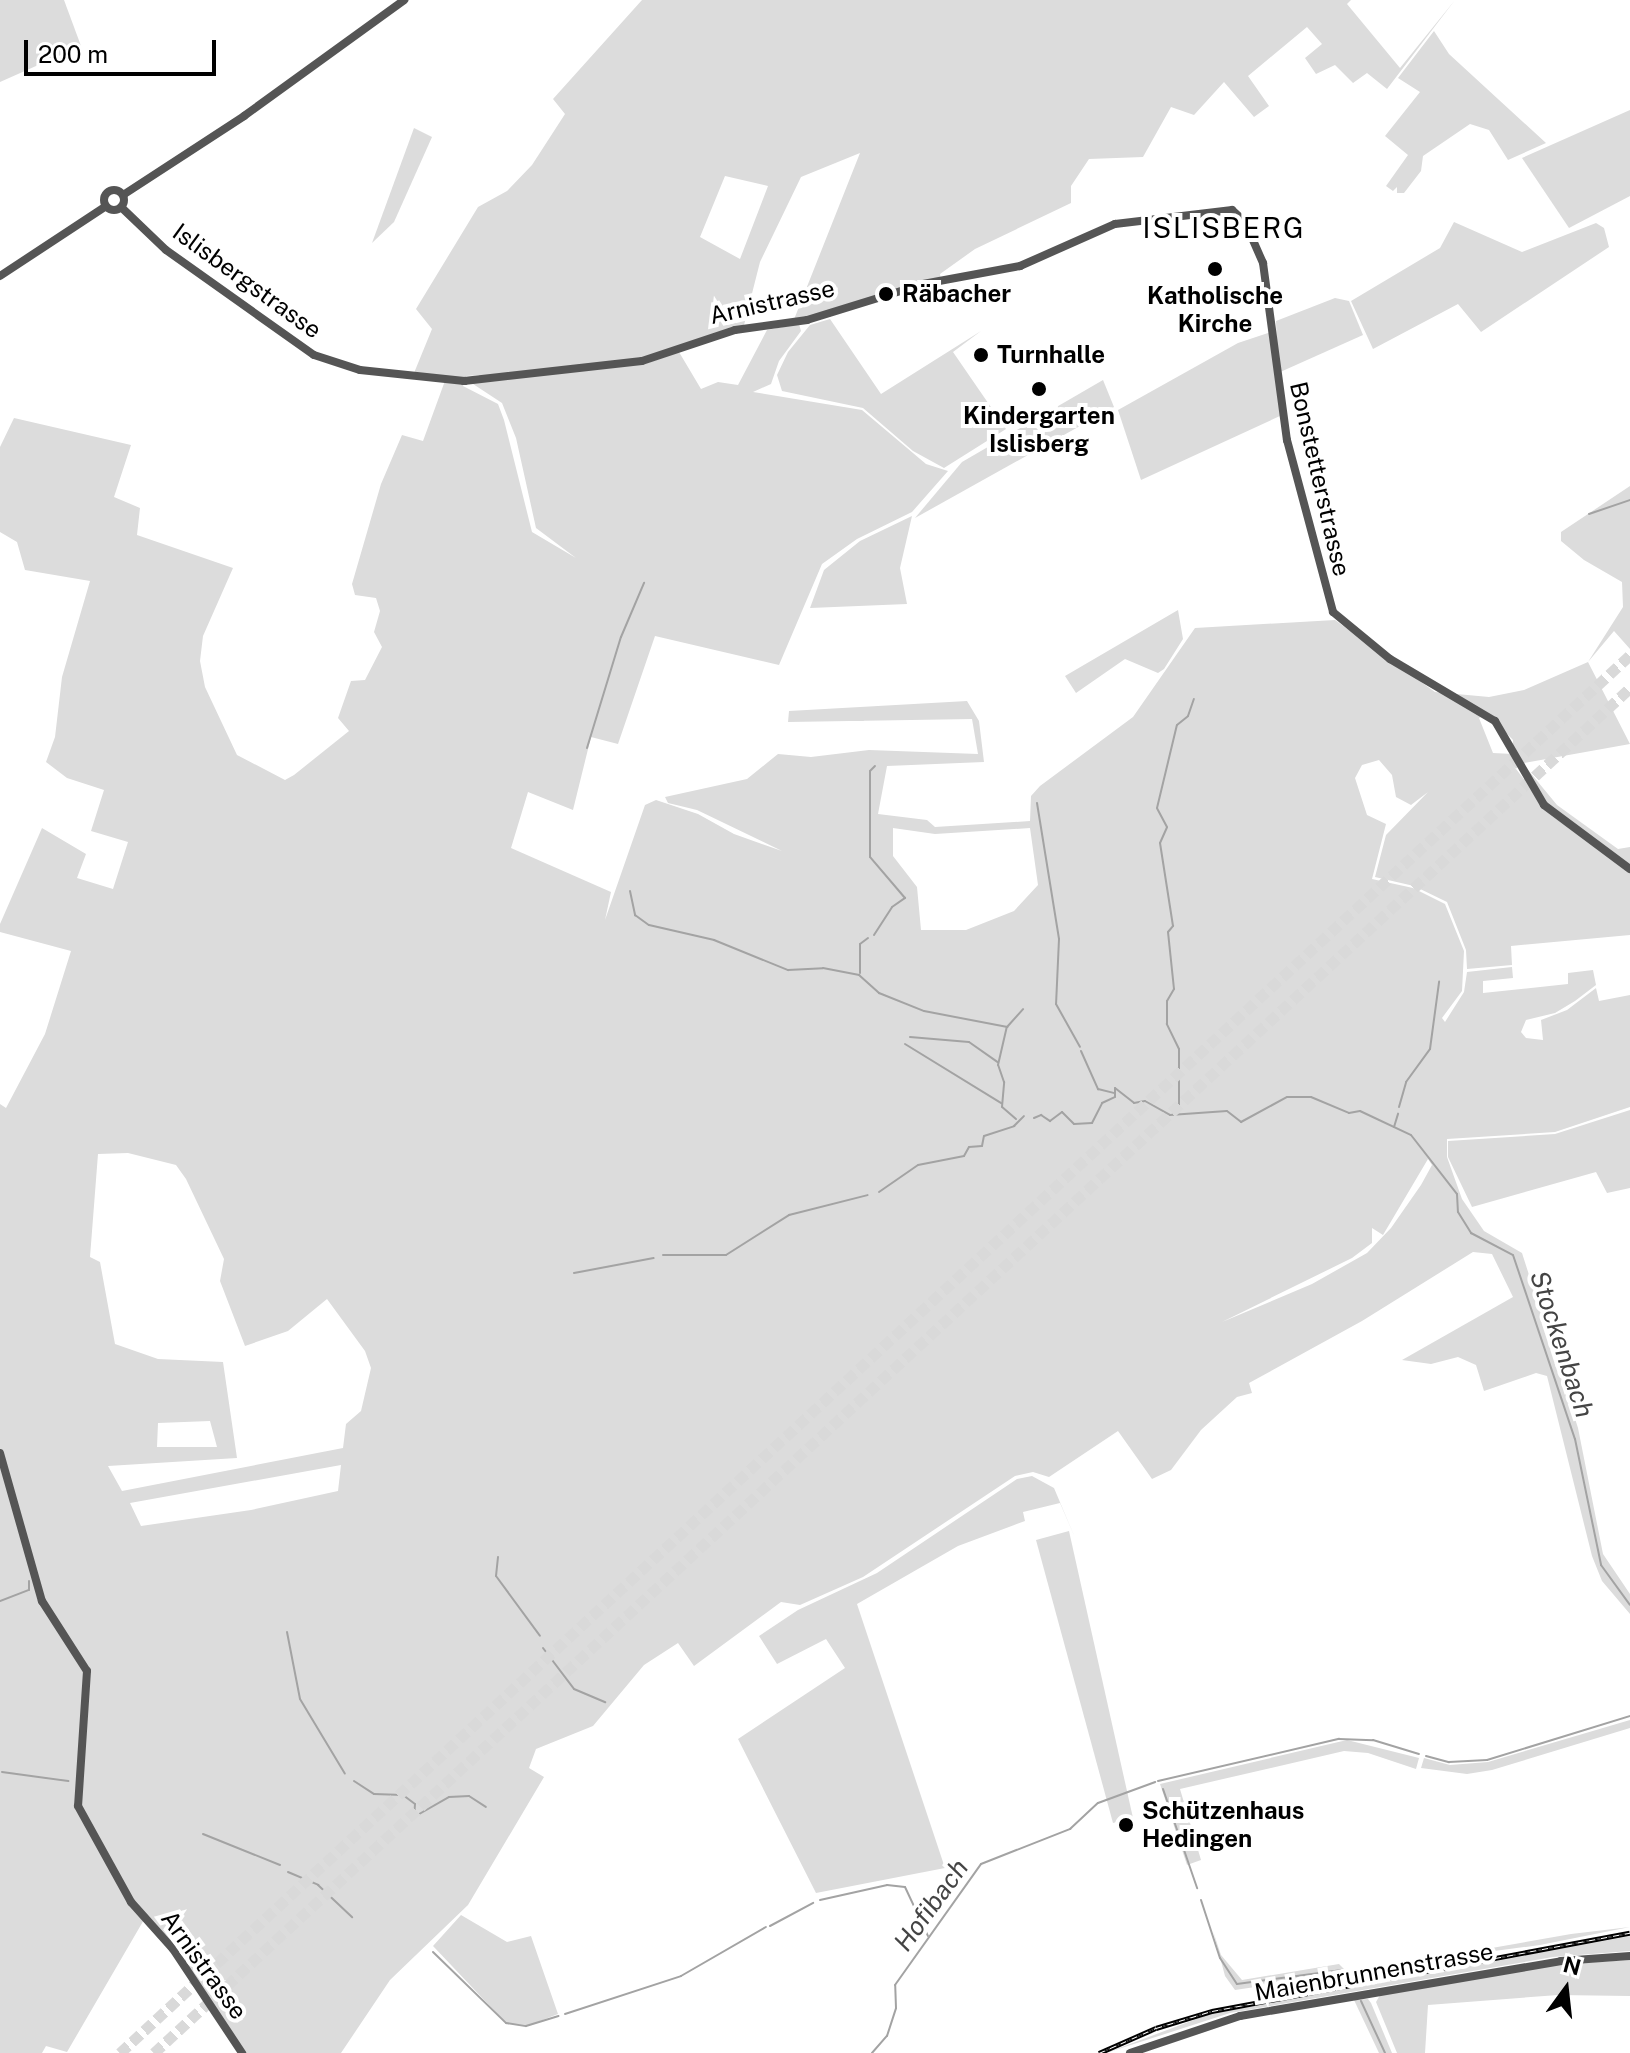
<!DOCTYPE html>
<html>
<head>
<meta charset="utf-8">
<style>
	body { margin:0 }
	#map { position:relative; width:1630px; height:2053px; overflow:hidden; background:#fff; font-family:"Public Sans",sans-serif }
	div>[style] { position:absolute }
	.green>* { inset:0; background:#dcdcdc }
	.stream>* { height:2px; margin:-1px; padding:0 1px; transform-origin:1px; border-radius:1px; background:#a3a3a3 }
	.motorway-tunnel>* { height:11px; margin-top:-5.5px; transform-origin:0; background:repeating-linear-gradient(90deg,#d9d9d9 0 11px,transparent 0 16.5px) }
	.tertiary>* { height:8px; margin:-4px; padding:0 4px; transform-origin:4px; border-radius:4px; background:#555 }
	.tertiary>.ring { margin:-4px; padding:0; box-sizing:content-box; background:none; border:8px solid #555; border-radius:50% }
	.rail>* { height:5px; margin-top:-2.5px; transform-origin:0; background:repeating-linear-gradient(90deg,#fff 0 6px,#000 0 12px); box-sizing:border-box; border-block:2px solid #000 }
	.dots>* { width:22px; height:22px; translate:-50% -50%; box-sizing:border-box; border:4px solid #fff; border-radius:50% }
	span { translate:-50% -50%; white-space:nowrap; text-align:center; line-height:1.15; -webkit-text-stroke:8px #fff; paint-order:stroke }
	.street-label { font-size:24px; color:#000 }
	.poi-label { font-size:24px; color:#000; font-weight:700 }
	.left { translate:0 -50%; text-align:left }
	.water-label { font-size:26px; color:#444; font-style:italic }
	.quarter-label { font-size:28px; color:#000; letter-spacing:2px }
	.north { position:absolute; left:1526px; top:1949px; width:80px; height:80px; -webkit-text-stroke:6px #fff; paint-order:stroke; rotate:15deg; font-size:22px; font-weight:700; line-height:32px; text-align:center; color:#000 }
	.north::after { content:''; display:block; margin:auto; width:28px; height:36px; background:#000; clip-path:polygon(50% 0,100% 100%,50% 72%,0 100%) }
	.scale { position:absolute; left:24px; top:40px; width:192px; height:36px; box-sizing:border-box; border:4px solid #000; border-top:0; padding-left:10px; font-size:24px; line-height:28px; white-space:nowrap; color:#000; -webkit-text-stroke:6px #fff; paint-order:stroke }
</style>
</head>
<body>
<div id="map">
	<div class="green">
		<i style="clip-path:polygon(0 0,64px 0,81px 46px,0 82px)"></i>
		<i style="clip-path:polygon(evenodd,642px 0,1351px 0,1347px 4px,1400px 68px,1455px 0,1387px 89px,1367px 73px,1353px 83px,1335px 65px,1316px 74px,1305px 58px,1322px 44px,1307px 27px,1248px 76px,1269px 106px,1254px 117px,1224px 82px,1194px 115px,1171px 107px,1143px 157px,1089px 159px,1071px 186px,1071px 203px,975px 249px,940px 274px,941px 280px,793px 322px,860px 153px,801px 177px,760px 262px,743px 329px,642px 361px,480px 380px,479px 375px,466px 376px,463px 386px,498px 404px,504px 420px,532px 532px,576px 558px,536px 528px,516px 438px,502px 403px,470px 382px,619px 367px,679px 352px,701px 389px,718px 382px,738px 385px,767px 330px,799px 324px,801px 331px,779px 361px,771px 384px,753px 392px,862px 410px,926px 464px,948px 471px,912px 512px,857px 539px,822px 564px,779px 665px,655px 636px,618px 744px,591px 737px,573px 810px,528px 792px,511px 848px,611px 892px,605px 920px,645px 805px,656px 800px,698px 814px,734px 834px,782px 851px,697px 810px,668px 803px,665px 797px,747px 779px,778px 754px,811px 757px,869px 750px,978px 754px,972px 719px,788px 722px,789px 711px,967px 701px,979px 721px,984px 762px,887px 766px,878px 814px,927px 820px,935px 827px,1030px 821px,1031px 796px,1040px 786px,1133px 717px,1195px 628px,1335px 620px,1435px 692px,1489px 697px,1524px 690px,1588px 662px,1623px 607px,1622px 582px,1584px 560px,1561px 541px,1561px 532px,1630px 486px,1630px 649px,1614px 631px,1588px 662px,1630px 744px,1513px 765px,1552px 816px,1630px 871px,1630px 935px,1511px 946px,1512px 965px,1467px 969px,1466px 950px,1447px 902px,1414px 886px,1375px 877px,1386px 835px,1428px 792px,1411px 805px,1396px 797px,1392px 775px,1379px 760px,1362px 765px,1355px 778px,1367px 815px,1386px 824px,1372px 879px,1413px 888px,1445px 904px,1464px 951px,1462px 991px,1442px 1018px,1445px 1022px,1464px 992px,1467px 972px,1512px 967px,1513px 978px,1483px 981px,1483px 993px,1568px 984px,1568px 973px,1593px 970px,1596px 985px,1575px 1001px,1555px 1013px,1526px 1020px,1521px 1032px,1526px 1038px,1543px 1040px,1541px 1020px,1567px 1010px,1596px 988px,1599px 1001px,1630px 995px,1630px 1107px,1555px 1132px,1447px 1139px,1447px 1157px,1462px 1199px,1484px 1231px,1522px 1253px,1578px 1428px,1603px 1554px,1630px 1594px,1630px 1614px,1602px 1581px,1592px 1556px,1547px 1376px,1536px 1373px,1484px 1391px,1476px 1365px,1458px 1357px,1431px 1364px,1402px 1360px,1513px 1297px,1492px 1254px,1473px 1252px,1362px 1321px,1249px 1383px,1252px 1393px,1237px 1397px,1201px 1430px,1171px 1470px,1152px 1479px,1118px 1431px,1049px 1477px,1033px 1472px,1015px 1476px,863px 1577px,800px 1605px,781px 1602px,694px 1666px,678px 1643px,644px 1665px,593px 1726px,536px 1749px,529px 1768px,544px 1777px,468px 1905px,390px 1980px,341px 2053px,242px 2053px,173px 1949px,145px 1918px,67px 2052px,46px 2046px,42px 2053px,0 2053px,0 1104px,6px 1108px,45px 1034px,71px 951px,0 932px,0 924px,42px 828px,86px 854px,77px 878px,113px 889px,128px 842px,91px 831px,104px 790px,67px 778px,46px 762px,55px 737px,62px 677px,90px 581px,25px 570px,17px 542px,0 532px,0 447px,14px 418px,131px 445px,114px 497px,140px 508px,137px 535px,233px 568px,203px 636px,200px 661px,205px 687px,237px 755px,285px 780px,294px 775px,349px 731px,338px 718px,351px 681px,365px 680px,382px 647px,374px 632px,380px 611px,376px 598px,355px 595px,352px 584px,381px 484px,402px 435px,423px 441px,446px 378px,414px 373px,432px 329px,416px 309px,478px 207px,507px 191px,532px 165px,565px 114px,553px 99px,642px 0,725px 176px,768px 186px,740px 259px,700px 237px,725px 176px,642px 0,1487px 713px,1513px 740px,1513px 754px,1493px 753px,1479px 718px,1487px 713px,642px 0,893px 828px,935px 834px,1030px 828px,1038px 885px,1014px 911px,966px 930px,921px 930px,917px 887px,893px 856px,893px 828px,642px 0,128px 1153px,176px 1165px,186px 1179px,224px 1259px,220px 1281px,245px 1346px,288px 1331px,327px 1299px,365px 1351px,371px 1368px,361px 1411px,346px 1424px,343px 1448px,122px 1491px,108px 1466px,237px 1458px,223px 1362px,158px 1359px,115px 1344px,100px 1262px,90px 1257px,98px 1154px,128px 1153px,642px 0,1428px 1159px,1432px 1165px,1421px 1185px,1391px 1228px,1367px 1253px,1312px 1284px,1222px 1322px,1352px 1258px,1372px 1243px,1372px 1228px,1383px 1235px,1428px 1159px,642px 0,210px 1421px,217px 1447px,157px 1447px,158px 1423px,210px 1421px,642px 0,341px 1465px,338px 1491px,251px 1510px,141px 1526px,130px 1503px,341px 1465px)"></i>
		<i style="clip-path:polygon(1434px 31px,1449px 54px,1546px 143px,1508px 160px,1489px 130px,1470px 124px,1423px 156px,1421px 171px,1404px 193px,1397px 193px,1397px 187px,1393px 191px,1386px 186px,1408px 155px,1385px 136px,1420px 92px,1398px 78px)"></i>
		<i style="clip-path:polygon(1630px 110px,1630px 196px,1569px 228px,1522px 158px)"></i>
		<i style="clip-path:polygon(414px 128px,432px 137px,394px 222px,372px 243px)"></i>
		<i style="clip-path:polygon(1454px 222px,1522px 252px,1596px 223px,1604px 228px,1609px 247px,1481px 332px,1458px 304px,1373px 349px,1351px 301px,1440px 248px)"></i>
		<i style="clip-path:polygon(1335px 298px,1349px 301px,1363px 335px,1278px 373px,1276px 321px)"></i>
		<i style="clip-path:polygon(830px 319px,881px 394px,981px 331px,953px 352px,1006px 429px,944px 468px,913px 451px,863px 408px,782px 391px,777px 375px,788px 352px,810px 325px)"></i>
		<i style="clip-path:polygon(1271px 332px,1280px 416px,1141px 480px,1118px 410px,1238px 343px)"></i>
		<i style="clip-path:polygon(1103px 380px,1114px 407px,915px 518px,962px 462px)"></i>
		<i style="clip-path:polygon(912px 516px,900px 568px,907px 604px,810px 608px,824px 570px,860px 541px)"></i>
		<i style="clip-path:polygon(1178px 610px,1183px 639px,1164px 669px,1158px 673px,1125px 659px,1076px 693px,1065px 676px)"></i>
		<i style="clip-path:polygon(1524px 765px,1557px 805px,1618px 849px,1630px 847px,1630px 866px,1546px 803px)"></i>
		<i style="clip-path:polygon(1630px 1110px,1630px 1188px,1607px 1193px,1596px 1172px,1472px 1207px,1448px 1157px,1448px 1141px,1555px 1134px)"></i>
		<i style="clip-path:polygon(1032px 1476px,1054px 1488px,1076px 1540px,1060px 1503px,1023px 1512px,1025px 1521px,958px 1546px,857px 1604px,945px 1868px,816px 1893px,738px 1739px,845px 1668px,826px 1639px,777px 1664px,759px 1636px,798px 1610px,877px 1573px,1017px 1479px)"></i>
		<i style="clip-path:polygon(1069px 1531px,1133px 1818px,1113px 1823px,1036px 1540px)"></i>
		<i style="clip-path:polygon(1630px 1720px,1630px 1728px,1492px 1770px,1467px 1774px,1421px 1768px,1424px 1758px,1450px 1765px,1488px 1762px)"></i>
		<i style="clip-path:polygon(1347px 1740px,1419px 1758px,1416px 1769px,1368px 1753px,1344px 1751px,1180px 1789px,1201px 1860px,1187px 1865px,1160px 1784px)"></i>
		<i style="clip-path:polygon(461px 1915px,507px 1942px,531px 1936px,558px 2014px,527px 2026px,506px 2023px,433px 1946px)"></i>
		<i style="clip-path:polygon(1630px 1927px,1540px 1945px,1412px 1962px,1571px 1934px)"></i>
		<i style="clip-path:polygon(1213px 1931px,1221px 1955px,1242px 1980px,1339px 1964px,1348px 1973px,1235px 1990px,1225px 1976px)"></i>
		<i style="clip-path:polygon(1630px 1936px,1630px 1951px,1553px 1957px,1230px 2013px,1106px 2053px,1207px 2015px)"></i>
		<i style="clip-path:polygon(1630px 1960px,1630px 1996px,1558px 1995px,1428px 2005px,1425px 2053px,1397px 2053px,1376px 2002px,1380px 1995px,1562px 1964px)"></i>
		<i style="clip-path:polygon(1368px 1999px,1371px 2003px,1392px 2053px,1379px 2053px,1354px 2000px)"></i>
	</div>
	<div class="stream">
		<i style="left:1589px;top:514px;width:43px;rotate:-18.9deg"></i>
		<i style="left:587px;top:748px;width:116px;rotate:-73deg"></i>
		<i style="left:621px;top:637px;width:59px;rotate:-66.9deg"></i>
		<i style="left:1037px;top:803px;width:138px;rotate:80.8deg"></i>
		<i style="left:1059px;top:939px;width:65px;rotate:92.6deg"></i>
		<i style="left:1056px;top:1004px;width:49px;rotate:60.8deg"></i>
		<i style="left:630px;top:891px;width:25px;rotate:78deg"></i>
		<i style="left:635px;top:915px;width:17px;rotate:36deg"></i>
		<i style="left:649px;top:925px;width:67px;rotate:13deg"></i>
		<i style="left:714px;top:940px;width:80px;rotate:22.1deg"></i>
		<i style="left:788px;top:970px;width:35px;rotate:-3deg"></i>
		<i style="left:823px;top:968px;width:37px;rotate:11deg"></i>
		<i style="left:859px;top:975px;width:27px;rotate:42deg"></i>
		<i style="left:879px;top:993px;width:48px;rotate:21.8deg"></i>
		<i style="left:924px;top:1011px;width:85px;rotate:10.9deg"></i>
		<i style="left:874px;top:935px;width:33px;rotate:-57deg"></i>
		<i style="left:892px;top:907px;width:16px;rotate:-35deg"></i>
		<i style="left:905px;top:898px;width:54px;rotate:-130.5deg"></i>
		<i style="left:870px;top:857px;width:86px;rotate:-90deg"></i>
		<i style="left:870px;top:771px;width:7px;rotate:-45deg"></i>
		<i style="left:860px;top:973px;width:29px;rotate:-90deg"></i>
		<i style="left:860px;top:944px;width:10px;rotate:-37deg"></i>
		<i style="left:910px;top:1037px;width:59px;rotate:4.8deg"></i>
		<i style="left:969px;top:1042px;width:35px;rotate:35deg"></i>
		<i style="left:905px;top:1044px;width:113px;rotate:31.6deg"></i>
		<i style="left:1081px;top:1051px;width:42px;rotate:65.9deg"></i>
		<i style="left:1098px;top:1089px;width:16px;rotate:14deg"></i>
		<i style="left:1399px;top:1107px;width:26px;rotate:-74deg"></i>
		<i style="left:1406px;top:1082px;width:41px;rotate:-54deg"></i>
		<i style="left:1430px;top:1049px;width:68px;rotate:-82.3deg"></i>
		<i style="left:1179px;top:1109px;width:60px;rotate:-90deg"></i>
		<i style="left:1179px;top:1049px;width:28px;rotate:-116deg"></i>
		<i style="left:1167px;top:1024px;width:23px;rotate:-90deg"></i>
		<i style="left:1167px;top:1001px;width:14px;rotate:-60deg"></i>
		<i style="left:1174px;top:989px;width:57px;rotate:-96deg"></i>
		<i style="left:1168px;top:932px;width:8px;rotate:-50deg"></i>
		<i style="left:1173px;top:926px;width:84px;rotate:-98.9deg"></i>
		<i style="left:1160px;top:843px;width:17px;rotate:-66deg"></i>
		<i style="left:1167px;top:827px;width:21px;rotate:-118deg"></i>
		<i style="left:1157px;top:808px;width:85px;rotate:-76.5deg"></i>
		<i style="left:1177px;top:725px;width:14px;rotate:-39deg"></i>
		<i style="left:1188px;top:716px;width:18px;rotate:-71deg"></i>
		<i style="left:1034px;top:1118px;width:8px;rotate:-23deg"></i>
		<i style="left:1041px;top:1115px;width:11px;rotate:34deg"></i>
		<i style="left:1050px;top:1121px;width:15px;rotate:-37deg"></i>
		<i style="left:1062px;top:1112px;width:17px;rotate:45deg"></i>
		<i style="left:1074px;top:1124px;width:18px;rotate:-3deg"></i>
		<i style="left:1092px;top:1123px;width:22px;rotate:-63deg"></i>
		<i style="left:1102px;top:1103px;width:14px;rotate:-25deg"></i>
		<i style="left:1115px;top:1097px;width:9px;rotate:-90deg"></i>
		<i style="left:1115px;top:1088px;width:24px;rotate:38deg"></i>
		<i style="left:1134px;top:1103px;width:11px;rotate:-10deg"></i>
		<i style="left:1145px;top:1101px;width:29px;rotate:29deg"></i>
		<i style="left:1170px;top:1115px;width:57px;rotate:-4deg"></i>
		<i style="left:1227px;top:1111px;width:18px;rotate:38deg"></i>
		<i style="left:1241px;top:1122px;width:52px;rotate:-28.5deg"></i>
		<i style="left:1287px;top:1097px;width:24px"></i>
		<i style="left:1311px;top:1097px;width:41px;rotate:22.8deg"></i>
		<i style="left:1349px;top:1113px;width:11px;rotate:-10deg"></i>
		<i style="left:1360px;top:1111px;width:56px;rotate:25.2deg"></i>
		<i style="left:1411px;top:1135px;width:75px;rotate:52.1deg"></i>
		<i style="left:1457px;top:1194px;width:18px;rotate:87deg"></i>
		<i style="left:1458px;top:1212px;width:25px;rotate:58deg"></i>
		<i style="left:1471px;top:1233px;width:47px;rotate:27.6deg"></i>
		<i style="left:1513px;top:1255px;width:194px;rotate:71.4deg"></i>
		<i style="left:1575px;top:1439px;width:129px;rotate:78.3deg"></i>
		<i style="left:1601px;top:1565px;width:49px;rotate:54.1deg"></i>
		<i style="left:1016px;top:1119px;width:18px;rotate:-139deg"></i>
		<i style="left:1002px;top:1107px;width:25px;rotate:-85deg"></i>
		<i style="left:1004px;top:1082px;width:18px;rotate:-109deg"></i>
		<i style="left:998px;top:1065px;width:39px;rotate:-77deg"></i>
		<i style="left:1007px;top:1027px;width:24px;rotate:-48deg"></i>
		<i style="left:1394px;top:1127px;width:14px;rotate:-73deg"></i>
		<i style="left:879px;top:1192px;width:47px;rotate:-34.7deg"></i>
		<i style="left:918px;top:1165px;width:47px;rotate:-11.1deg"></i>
		<i style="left:964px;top:1156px;width:10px;rotate:-61deg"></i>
		<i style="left:969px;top:1147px;width:13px;rotate:-4deg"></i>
		<i style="left:982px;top:1146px;width:10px;rotate:-79deg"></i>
		<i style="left:984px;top:1136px;width:32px;rotate:-18deg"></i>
		<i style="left:1014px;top:1126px;width:14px;rotate:-45deg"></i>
		<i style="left:663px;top:1255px;width:63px"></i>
		<i style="left:726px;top:1255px;width:75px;rotate:-32.4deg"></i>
		<i style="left:789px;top:1215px;width:81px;rotate:-14.2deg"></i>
		<i style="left:574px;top:1273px;width:81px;rotate:-10.6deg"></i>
		<i style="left:498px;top:1557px;width:19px;rotate:96deg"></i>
		<i style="left:496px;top:1576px;width:74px;rotate:53.7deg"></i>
		<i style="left:0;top:1601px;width:31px;rotate:-21deg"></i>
		<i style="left:29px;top:1590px;width:9px;rotate:-90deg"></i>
		<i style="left:287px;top:1632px;width:68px;rotate:79deg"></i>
		<i style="left:300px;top:1699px;width:87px;rotate:59deg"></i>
		<i style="left:543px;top:1648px;width:51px;rotate:52.9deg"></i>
		<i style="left:574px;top:1689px;width:34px;rotate:23deg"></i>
		<i style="left:1426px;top:1756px;width:24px;rotate:15deg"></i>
		<i style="left:1449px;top:1762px;width:38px;rotate:-3deg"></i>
		<i style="left:1487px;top:1760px;width:150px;rotate:-17.1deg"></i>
		<i style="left:2px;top:1772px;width:67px;rotate:7.8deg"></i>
		<i style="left:354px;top:1781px;width:24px;rotate:33deg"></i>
		<i style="left:374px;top:1794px;width:29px;rotate:2deg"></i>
		<i style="left:403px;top:1795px;width:15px;rotate:37deg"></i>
		<i style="left:415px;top:1804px;width:13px;rotate:94deg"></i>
		<i style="left:414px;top:1817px;width:40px;rotate:-29.7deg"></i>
		<i style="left:449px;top:1797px;width:20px;rotate:-3deg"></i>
		<i style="left:469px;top:1796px;width:20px;rotate:33deg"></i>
		<i style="left:1158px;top:1781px;width:186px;rotate:-13.1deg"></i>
		<i style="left:1339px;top:1739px;width:34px;rotate:2deg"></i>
		<i style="left:1373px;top:1740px;width:48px;rotate:16.9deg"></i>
		<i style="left:1163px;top:1789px;width:105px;rotate:71deg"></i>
		<i style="left:203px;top:1834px;width:83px;rotate:21.9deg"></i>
		<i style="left:288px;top:1872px;width:33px;rotate:23deg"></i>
		<i style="left:318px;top:1885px;width:47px;rotate:43.3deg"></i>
		<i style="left:820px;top:1900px;width:69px;rotate:-12.6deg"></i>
		<i style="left:887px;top:1885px;width:18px;rotate:6deg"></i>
		<i style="left:905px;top:1887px;width:54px;rotate:64.9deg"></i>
		<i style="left:1201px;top:1900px;width:61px;rotate:71.9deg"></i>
		<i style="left:1220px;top:1958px;width:31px;rotate:57deg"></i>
		<i style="left:1237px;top:1984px;width:106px;rotate:-7.6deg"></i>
		<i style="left:770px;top:1926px;width:49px;rotate:-28.1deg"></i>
		<i style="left:433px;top:1952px;width:102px;rotate:44.2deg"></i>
		<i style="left:506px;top:2023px;width:20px;rotate:9deg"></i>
		<i style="left:526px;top:2026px;width:34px;rotate:-17deg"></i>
		<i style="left:1361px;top:2001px;width:57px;rotate:65.2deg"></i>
		<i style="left:565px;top:2014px;width:122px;rotate:-18.1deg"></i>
		<i style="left:681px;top:1976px;width:98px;rotate:-30deg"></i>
		<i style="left:872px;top:2053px;width:23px;rotate:-49deg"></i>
		<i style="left:887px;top:2036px;width:29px;rotate:-72deg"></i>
		<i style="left:896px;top:2008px;width:23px;rotate:-92deg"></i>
		<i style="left:895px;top:1985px;width:148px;rotate:-54.6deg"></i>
		<i style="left:981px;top:1864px;width:96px;rotate:-21.5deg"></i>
		<i style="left:1070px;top:1829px;width:38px;rotate:-43deg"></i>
		<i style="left:1098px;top:1803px;width:61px;rotate:-20.2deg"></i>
	</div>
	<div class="motorway-tunnel">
		<i style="left:120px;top:2053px;width:2058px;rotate:-42.79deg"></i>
		<i style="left:154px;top:2053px;width:2010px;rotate:-42.76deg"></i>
	</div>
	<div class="tertiary">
		<i class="ring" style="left:104px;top:190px;width:12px;height:12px"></i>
		<i style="left:123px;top:195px;width:145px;rotate:-33.1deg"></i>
		<i style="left:244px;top:116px;width:198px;rotate:-35.9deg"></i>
		<i style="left:121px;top:207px;width:62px;rotate:43.7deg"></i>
		<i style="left:166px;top:250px;width:181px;rotate:35.4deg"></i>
		<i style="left:314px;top:355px;width:48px;rotate:18.1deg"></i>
		<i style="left:360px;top:370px;width:105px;rotate:6deg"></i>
		<i style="left:464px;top:381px;width:179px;rotate:-6.4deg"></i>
		<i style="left:642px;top:361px;width:98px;rotate:-18.4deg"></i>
		<i style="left:735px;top:330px;width:73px;rotate:-7.9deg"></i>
		<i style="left:807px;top:320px;width:121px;rotate:-17.2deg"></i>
		<i style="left:923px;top:284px;width:99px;rotate:-10.5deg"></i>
		<i style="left:1020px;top:266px;width:104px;rotate:-23.9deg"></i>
		<i style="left:1115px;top:224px;width:118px;rotate:-6.8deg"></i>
		<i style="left:1232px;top:210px;width:18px;rotate:43deg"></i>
		<i style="left:1245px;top:222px;width:45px;rotate:66.3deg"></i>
		<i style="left:1263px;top:263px;width:179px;rotate:82.3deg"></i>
		<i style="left:1287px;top:440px;width:178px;rotate:75deg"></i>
		<i style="left:1333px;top:612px;width:74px;rotate:39.5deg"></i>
		<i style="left:1390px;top:659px;width:122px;rotate:30.6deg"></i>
		<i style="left:1495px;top:721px;width:97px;rotate:59.7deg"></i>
		<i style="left:1544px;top:805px;width:107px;rotate:36.7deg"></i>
		<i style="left:0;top:276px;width:127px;rotate:-33.4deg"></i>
		<i style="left:0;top:1453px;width:154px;rotate:74.2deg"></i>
		<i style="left:42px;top:1601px;width:83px;rotate:57.3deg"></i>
		<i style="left:87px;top:1671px;width:135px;rotate:93.8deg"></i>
		<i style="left:78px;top:1806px;width:110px;rotate:61.1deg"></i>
		<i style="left:131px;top:1902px;width:63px;rotate:48.2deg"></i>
		<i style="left:173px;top:1949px;width:125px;rotate:56.4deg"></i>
		<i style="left:1130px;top:2053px;width:116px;rotate:-18.6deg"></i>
		<i style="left:1240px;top:2016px;width:326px;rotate:-9.7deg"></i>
		<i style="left:1561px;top:1961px;width:69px;rotate:-4.1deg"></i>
	</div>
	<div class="rail">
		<i style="left:1099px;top:2053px;width:62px;rotate:-23.7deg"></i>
		<i style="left:1156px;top:2028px;width:59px;rotate:-16.9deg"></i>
		<i style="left:1212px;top:2011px;width:425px;rotate:-10.6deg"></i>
	</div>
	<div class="dots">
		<i style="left:1215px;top:269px;background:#000"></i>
		<i style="left:886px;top:294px;background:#000"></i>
		<i style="left:981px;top:355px;background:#000"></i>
		<i style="left:1039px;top:389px;background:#000"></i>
		<i style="left:1126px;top:1825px;background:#000"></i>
	</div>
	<div class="street-label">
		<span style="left:247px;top:281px;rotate:36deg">Islisbergstrasse</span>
		<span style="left:772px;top:302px;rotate:-13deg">Arnistrasse</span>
		<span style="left:1320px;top:479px;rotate:77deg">Bonstetterstrasse</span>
		<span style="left:204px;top:1965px;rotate:54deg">Arnistrasse</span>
		<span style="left:1374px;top:1972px;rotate:-10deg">Maienbrunnenstrasse</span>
	</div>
	<div class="poi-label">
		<span class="left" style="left:902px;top:294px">Räbacher</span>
		<span style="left:1215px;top:310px">Katholische<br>Kirche</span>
		<span class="left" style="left:997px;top:355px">Turnhalle</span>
		<span style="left:1039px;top:430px">Kindergarten<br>Islisberg</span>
		<span class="left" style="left:1142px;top:1825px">Schützenhaus<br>Hedingen</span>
	</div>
	<div class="water-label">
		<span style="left:1562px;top:1344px;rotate:72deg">Stockenbach</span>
		<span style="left:931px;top:1905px;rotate:-54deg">Hofibach</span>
	</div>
	<div class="quarter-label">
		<span style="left:1224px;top:228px">ISLISBERG</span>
	</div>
	<div class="north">N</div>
	<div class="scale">200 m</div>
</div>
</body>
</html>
